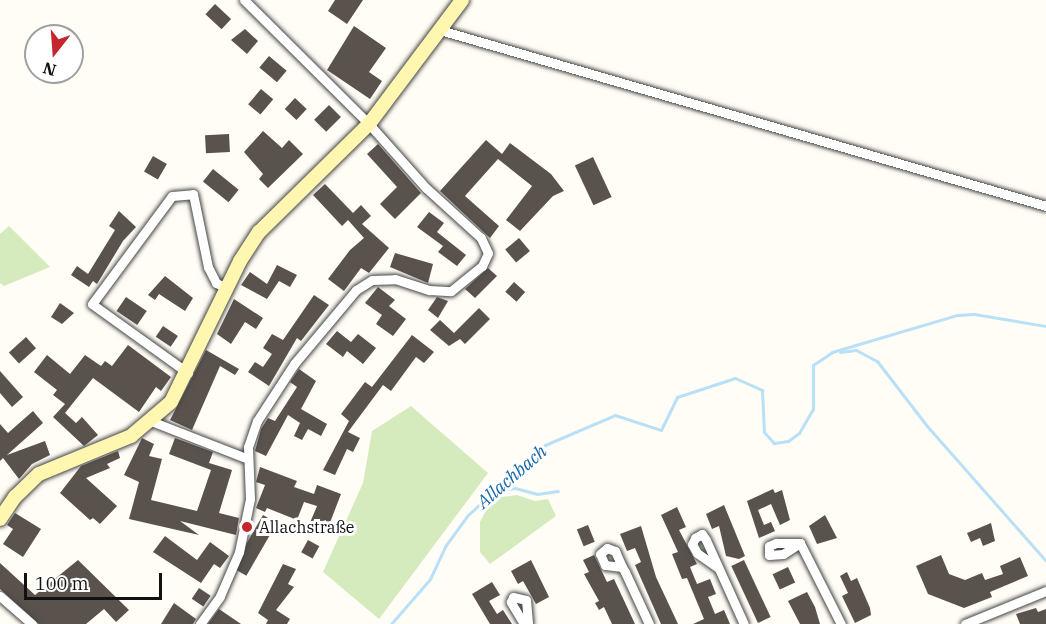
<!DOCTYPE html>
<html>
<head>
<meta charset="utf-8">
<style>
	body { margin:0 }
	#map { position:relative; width:1046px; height:624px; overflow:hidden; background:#fffdf5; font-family:"IBM Plex Serif",serif }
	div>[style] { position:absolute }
	.green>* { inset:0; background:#d5ebbd }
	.stream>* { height:3px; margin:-1.5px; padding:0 1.5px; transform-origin:1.5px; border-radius:1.5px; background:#b9e0f7 }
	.building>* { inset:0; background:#5a524d; transform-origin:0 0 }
	.roads { filter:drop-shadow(0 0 2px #444) drop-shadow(0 0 2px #444) }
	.street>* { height:9px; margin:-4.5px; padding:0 4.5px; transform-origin:4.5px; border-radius:4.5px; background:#fff }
	.secondary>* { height:14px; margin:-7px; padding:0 7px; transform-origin:7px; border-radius:7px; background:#fff6b0 }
	.dots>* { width:16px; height:16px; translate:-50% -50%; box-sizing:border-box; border:3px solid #fff; border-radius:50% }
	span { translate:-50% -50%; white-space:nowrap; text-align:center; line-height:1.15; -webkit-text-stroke:6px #fff; paint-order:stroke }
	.poi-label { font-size:16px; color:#111 }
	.left { translate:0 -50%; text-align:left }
	.water-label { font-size:18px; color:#1768a6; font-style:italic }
	.north { position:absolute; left:24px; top:24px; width:60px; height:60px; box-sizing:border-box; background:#fff; border:2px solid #a0a0a0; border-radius:50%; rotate:197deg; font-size:16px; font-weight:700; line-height:24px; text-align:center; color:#111 }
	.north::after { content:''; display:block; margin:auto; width:21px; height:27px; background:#c4262e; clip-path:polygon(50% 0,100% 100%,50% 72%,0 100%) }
	.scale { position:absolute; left:24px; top:573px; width:138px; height:27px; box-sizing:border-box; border:3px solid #111; border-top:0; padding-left:8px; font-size:18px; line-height:21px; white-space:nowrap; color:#111; -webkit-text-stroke:4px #fff; paint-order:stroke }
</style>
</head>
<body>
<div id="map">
	<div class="green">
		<i style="clip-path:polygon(9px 226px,50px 267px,4px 286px,0 283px,0 234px)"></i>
		<i style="clip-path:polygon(411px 406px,488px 473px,379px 619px,323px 572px,363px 483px,372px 431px)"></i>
		<i style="clip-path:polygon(517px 495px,535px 501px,548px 499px,556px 516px,490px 564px,480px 552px,480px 522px,489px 505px,501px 497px)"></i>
	</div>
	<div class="stream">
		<i style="left:840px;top:352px;width:16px;rotate:-7deg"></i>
		<i style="left:856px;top:350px;width:24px;rotate:28deg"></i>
		<i style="left:877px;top:361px;width:82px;rotate:52.4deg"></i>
		<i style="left:927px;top:426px;width:180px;rotate:48.6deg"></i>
		<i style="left:497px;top:490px;width:18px;rotate:-6deg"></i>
		<i style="left:515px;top:488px;width:23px;rotate:15deg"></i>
		<i style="left:537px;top:494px;width:21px;rotate:-8deg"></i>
		<i style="left:391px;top:624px;width:60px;rotate:-49.1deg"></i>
		<i style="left:430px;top:579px;width:38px;rotate:-65deg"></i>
		<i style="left:446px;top:545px;width:37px;rotate:-54deg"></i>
		<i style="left:468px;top:515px;width:104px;rotate:-42.3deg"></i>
		<i style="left:545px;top:445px;width:76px;rotate:-23.2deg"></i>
		<i style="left:615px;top:415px;width:48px;rotate:18.1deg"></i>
		<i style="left:661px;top:430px;width:37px;rotate:-64deg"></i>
		<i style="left:677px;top:397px;width:61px;rotate:-18.1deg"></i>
		<i style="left:735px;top:378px;width:30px;rotate:24deg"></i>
		<i style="left:762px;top:390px;width:42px;rotate:87.3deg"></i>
		<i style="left:764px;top:432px;width:15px;rotate:48deg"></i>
		<i style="left:774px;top:443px;width:14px;rotate:-8deg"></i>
		<i style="left:788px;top:441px;width:14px;rotate:-36deg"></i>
		<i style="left:799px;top:433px;width:28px;rotate:-60deg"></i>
		<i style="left:813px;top:409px;width:44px;rotate:-90deg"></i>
		<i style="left:813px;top:365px;width:23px;rotate:-34deg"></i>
		<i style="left:832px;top:352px;width:130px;rotate:-16.5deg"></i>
		<i style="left:957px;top:315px;width:17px;rotate:-3deg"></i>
		<i style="left:974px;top:314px;width:73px;rotate:9.5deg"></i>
	</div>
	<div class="building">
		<i style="clip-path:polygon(335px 0,363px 0,347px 24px,328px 11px)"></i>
		<i style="left:215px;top:4px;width:22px;height:14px;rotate:43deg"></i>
		<i style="clip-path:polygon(354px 26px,386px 48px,369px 72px,382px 81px,370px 99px,327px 70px)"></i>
		<i style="clip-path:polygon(245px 29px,258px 41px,247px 54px,231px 40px)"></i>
		<i style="left:269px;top:56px;width:23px;height:15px;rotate:40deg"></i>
		<i style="left:261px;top:89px;width:16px;height:20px;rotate:40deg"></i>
		<i style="left:295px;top:98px;width:16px;height:15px;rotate:43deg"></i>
		<i style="left:329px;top:105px;width:17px;height:21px;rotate:45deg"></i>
		<i style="clip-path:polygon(263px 131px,282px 148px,289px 140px,303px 154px,268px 188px,259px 179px,263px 174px,244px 152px)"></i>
		<i style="left:229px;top:134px;width:18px;height:24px;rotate:87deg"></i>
		<i style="clip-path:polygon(486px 140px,502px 154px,510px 143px,551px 174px,564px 191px,553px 196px,520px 231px,506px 220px,532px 186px,498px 159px,465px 196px,499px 226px,490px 238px,440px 191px)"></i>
		<i style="clip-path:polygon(378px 144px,421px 193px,395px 219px,380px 204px,397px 187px,367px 154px)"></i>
		<i style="left:153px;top:156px;width:16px;height:18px;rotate:30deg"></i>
		<i style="left:593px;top:157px;width:44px;height:20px;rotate:65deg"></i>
		<i style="left:213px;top:169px;width:33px;height:16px;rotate:39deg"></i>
		<i style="clip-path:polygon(325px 184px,353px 213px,361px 205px,371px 216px,362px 224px,389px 248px,369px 273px,361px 268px,344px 291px,328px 279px,350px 250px,364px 238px,348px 220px,342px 226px,313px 195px)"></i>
		<i style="clip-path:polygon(119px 211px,136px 227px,123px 241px,97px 284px,93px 281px,89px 287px,71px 275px,77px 266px,88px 274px,115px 230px,109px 226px)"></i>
		<i style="clip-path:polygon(429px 212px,444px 223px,437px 232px,466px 255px,457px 266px,438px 252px,443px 246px,417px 227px)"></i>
		<i style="left:519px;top:238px;width:17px;height:18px;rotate:50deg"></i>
		<i style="clip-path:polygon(395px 253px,433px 264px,428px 283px,390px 267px)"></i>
		<i style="clip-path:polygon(277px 265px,297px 275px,290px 287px,279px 281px,267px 299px,241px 285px,250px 272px,267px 284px)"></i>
		<i style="clip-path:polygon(488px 268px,497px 276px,475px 298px,465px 289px)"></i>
		<i style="clip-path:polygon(165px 276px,193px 298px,185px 311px,159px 294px,155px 300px,148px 295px)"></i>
		<i style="left:514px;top:282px;width:15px;height:13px;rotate:42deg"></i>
		<i style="clip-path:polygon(378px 287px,395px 300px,389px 306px,406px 319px,393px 336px,376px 324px,382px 315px,365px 303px)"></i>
		<i style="clip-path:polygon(314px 295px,329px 305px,301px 341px,297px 338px,269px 386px,248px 372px,255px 362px,263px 367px,272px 354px,263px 348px,272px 334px,283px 340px)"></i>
		<i style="left:126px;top:297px;width:25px;height:17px;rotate:34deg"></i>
		<i style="clip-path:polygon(437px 297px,448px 301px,438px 318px,428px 310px)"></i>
		<i style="clip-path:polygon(234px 299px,263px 318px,256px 329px,245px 322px,231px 344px,217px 334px)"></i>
		<i style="clip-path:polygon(60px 303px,74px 313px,62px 324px,51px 317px)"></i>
		<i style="clip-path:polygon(479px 308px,490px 319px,465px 344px,460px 339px,449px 346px,430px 330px,440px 320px,454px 333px)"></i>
		<i style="left:163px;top:326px;width:18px;height:13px;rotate:34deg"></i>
		<i style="clip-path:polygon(337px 331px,351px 342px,358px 334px,376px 348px,363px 364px,347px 351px,343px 357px,326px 344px)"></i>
		<i style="clip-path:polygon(412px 335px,434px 352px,424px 363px,416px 357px,391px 391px,383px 385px,348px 432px,360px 438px,353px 452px,347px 449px,335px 475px,323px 470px,349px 421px,341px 414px,365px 382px,372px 387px)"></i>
		<i style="left:26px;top:337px;width:15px;height:23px;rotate:48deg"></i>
		<i style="clip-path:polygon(128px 345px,171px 377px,161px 391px,156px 387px,139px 412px,93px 378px,65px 413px,76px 423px,82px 417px,98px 435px,84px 446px,53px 417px,65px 404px,53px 395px,57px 390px,34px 372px,47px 355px,70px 374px,85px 355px,101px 366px,105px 361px,112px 366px)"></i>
		<i style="clip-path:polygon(206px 350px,239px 369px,235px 375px,220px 366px,192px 430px,170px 420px)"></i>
		<i style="clip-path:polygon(299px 369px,316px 381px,301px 409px,327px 424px,321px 436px,308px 429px,302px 440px,294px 436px,300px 423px,288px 415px,266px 456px,255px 451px,261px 429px,268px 418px,275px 421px,297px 387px,290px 382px)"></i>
		<i style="clip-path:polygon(0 371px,23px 397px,12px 407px,0 393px)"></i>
		<i style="clip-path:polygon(33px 411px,43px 423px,7px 455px,45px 441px,50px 455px,32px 464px,19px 479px,3px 458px,0 461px,0 424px,8px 433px)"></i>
		<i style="clip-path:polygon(142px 438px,154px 444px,149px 456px,162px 459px,151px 500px,197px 511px,211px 470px,169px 454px,175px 438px,213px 452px,209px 463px,232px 470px,219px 513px,239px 518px,236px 535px,180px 521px,199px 535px,129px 519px,139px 482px,124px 475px)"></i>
		<i style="clip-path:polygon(118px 451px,120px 458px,107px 464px,110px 468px,86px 478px,117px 506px,100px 524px,93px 518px,90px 520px,60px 493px,81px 466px)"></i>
		<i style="clip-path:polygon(260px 467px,297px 481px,294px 487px,314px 494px,317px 485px,341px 494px,326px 533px,309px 525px,317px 506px,304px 502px,297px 520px,267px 508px,265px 512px,256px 508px,265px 485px,256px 482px)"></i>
		<i style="clip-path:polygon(773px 489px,775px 493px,782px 490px,790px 520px,780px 525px,771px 504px,758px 510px,764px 525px,771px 522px,775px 531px,759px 538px,747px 501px)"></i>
		<i style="clip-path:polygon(724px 505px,745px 556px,739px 559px,726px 556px,719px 526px,712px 529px,706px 514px)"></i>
		<i style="clip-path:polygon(677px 507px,686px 527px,679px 530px,697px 564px,690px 567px,697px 584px,710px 579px,716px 594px,708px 597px,715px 614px,724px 610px,730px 624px,693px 624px,704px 619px,687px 578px,682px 579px,672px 554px,678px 552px,661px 515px)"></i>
		<i style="clip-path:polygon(15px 513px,41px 529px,23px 557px,3px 544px,13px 529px,7px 525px)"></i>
		<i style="left:263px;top:515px;width:16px;height:61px;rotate:30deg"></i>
		<i style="clip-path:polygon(825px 515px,837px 538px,817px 544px,809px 526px)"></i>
		<i style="clip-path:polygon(991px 523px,995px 541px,983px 546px,980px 538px,971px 542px,967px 533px)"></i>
		<i style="left:588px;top:525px;width:18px;height:12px;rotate:68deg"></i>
		<i style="clip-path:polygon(641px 526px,656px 577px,678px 624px,661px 624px,635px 565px,641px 562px,635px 548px,627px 551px,620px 534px)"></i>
		<i style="clip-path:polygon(165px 536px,197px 560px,210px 542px,229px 556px,220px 568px,214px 564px,201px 583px,153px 552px)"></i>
		<i style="left:308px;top:540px;width:13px;height:14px;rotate:29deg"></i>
		<i style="clip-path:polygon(594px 555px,607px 582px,614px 579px,635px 624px,612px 624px,604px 607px,599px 610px,595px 603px,599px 601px,584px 574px,589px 572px,583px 560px)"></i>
		<i style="clip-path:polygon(941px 555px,949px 574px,965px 580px,982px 573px,985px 580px,1003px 574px,1000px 566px,1020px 557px,1028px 576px,990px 592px,992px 597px,964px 608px,928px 594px,916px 566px)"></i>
		<i style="clip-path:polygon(78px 560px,129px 610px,116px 622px,104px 609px,86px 624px,39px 624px,0 589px,0 563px,35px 595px)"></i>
		<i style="clip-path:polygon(531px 560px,549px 597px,536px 604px,523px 581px,518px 584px,511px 571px)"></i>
		<i style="left:744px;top:560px;width:63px;height:14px;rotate:65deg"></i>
		<i style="clip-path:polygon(283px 564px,296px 569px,288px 584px,294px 587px,276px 610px,290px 619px,287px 624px,266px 624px,268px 620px,258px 613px)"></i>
		<i style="left:788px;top:567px;width:17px;height:17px;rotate:65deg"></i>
		<i style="clip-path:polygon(847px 572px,851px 581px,857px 578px,870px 608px,871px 615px,855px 623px,842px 596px,848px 593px,840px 576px)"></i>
		<i style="clip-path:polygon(492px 582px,500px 595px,489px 601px,497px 614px,503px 610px,512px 624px,490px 624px,472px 594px)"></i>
		<i style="left:199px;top:588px;width:14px;height:13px;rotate:34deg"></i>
		<i style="clip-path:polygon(807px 592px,815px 607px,820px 624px,800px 624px,788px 601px)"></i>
		<i style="clip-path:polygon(174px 603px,196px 619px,193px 624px,161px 624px)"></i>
		<i style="clip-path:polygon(1036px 608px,1038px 612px,1046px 609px,1046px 624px,1020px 624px,1016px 614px)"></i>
		<i style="clip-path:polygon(219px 609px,241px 624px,208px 624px)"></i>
	</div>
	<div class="roads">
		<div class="street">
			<i style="left:440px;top:30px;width:631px;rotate:16.19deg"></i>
			<i style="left:188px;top:373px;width:118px;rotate:-144.3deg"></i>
			<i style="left:92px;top:304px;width:134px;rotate:-53.5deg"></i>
			<i style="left:172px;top:196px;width:21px;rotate:-5deg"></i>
			<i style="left:193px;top:194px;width:75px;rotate:78.4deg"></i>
			<i style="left:208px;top:267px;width:18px;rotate:63deg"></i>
			<i style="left:216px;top:283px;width:12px;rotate:24deg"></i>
			<i style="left:151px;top:421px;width:102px;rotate:21.3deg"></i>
			<i style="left:776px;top:543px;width:24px"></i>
			<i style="left:800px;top:543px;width:20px;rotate:147deg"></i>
			<i style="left:783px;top:554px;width:14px;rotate:176deg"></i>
			<i style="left:769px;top:555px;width:9px;rotate:-90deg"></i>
			<i style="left:769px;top:546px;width:8px;rotate:-23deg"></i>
			<i style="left:800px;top:543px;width:91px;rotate:63.2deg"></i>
			<i style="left:622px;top:567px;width:17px;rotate:-173deg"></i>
			<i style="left:605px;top:565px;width:12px;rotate:-114deg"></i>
			<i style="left:600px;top:554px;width:9px;rotate:-41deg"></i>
			<i style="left:607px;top:548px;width:9px;rotate:21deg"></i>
			<i style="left:615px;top:551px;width:17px;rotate:66deg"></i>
			<i style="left:622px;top:567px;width:6px;rotate:59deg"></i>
			<i style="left:625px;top:572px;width:57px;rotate:65.2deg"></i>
			<i style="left:717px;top:567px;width:24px;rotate:-145deg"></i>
			<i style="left:697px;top:553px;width:10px;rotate:-119deg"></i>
			<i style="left:692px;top:544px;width:7px;rotate:-63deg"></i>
			<i style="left:695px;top:538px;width:8px;rotate:-30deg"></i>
			<i style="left:702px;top:534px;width:7px;rotate:56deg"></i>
			<i style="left:706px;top:540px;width:92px;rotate:65.7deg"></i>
			<i style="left:0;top:596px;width:43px;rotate:41.2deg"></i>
			<i style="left:200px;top:624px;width:34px;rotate:-54deg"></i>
			<i style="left:220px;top:596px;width:48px;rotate:-66.6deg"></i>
			<i style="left:239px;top:552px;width:54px;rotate:-78.3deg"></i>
			<i style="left:250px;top:499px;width:52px;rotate:-92.2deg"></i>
			<i style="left:248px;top:447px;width:28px;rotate:-71deg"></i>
			<i style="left:257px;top:421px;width:68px;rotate:-57deg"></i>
			<i style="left:294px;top:364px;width:97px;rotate:-50deg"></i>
			<i style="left:356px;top:290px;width:19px;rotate:-32deg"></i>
			<i style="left:372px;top:280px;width:23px;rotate:-2deg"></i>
			<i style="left:395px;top:279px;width:36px;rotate:18deg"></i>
			<i style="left:429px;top:290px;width:22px;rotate:3deg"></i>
			<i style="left:451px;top:291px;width:40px;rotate:-39deg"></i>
			<i style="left:482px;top:266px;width:14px;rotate:-65deg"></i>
			<i style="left:488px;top:253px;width:17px;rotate:-115deg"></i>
			<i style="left:481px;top:238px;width:74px;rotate:-137.7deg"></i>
			<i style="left:426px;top:188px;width:86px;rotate:-131.7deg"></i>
			<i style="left:369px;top:124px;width:176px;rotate:-135.2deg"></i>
			<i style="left:524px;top:624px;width:26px;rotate:-121deg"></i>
			<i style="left:511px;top:602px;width:5px;rotate:-68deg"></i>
			<i style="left:513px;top:597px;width:13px;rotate:13deg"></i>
			<i style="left:526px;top:600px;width:24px;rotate:85deg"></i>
			<i style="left:965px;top:624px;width:87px;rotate:-22.2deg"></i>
		</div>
		<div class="secondary">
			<i style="left:0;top:519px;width:27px;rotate:-56deg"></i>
			<i style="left:15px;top:497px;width:33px;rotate:-44deg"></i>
			<i style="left:39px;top:474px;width:100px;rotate:-22.4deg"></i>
			<i style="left:131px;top:436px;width:52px;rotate:-40.4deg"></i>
			<i style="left:171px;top:402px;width:157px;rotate:-63.9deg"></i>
			<i style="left:240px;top:261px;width:35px;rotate:-57deg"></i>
			<i style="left:259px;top:232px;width:154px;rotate:-44.5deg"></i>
			<i style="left:369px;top:124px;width:155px;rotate:-53.1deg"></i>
		</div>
	</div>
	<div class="dots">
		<i style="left:247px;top:527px;background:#c4262e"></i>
	</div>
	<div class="poi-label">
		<span class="left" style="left:259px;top:527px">Allachstraße</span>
	</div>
	<div class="water-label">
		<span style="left:512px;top:477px;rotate:-41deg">Allachbach</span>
	</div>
	<div class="north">N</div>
	<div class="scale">100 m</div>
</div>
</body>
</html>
